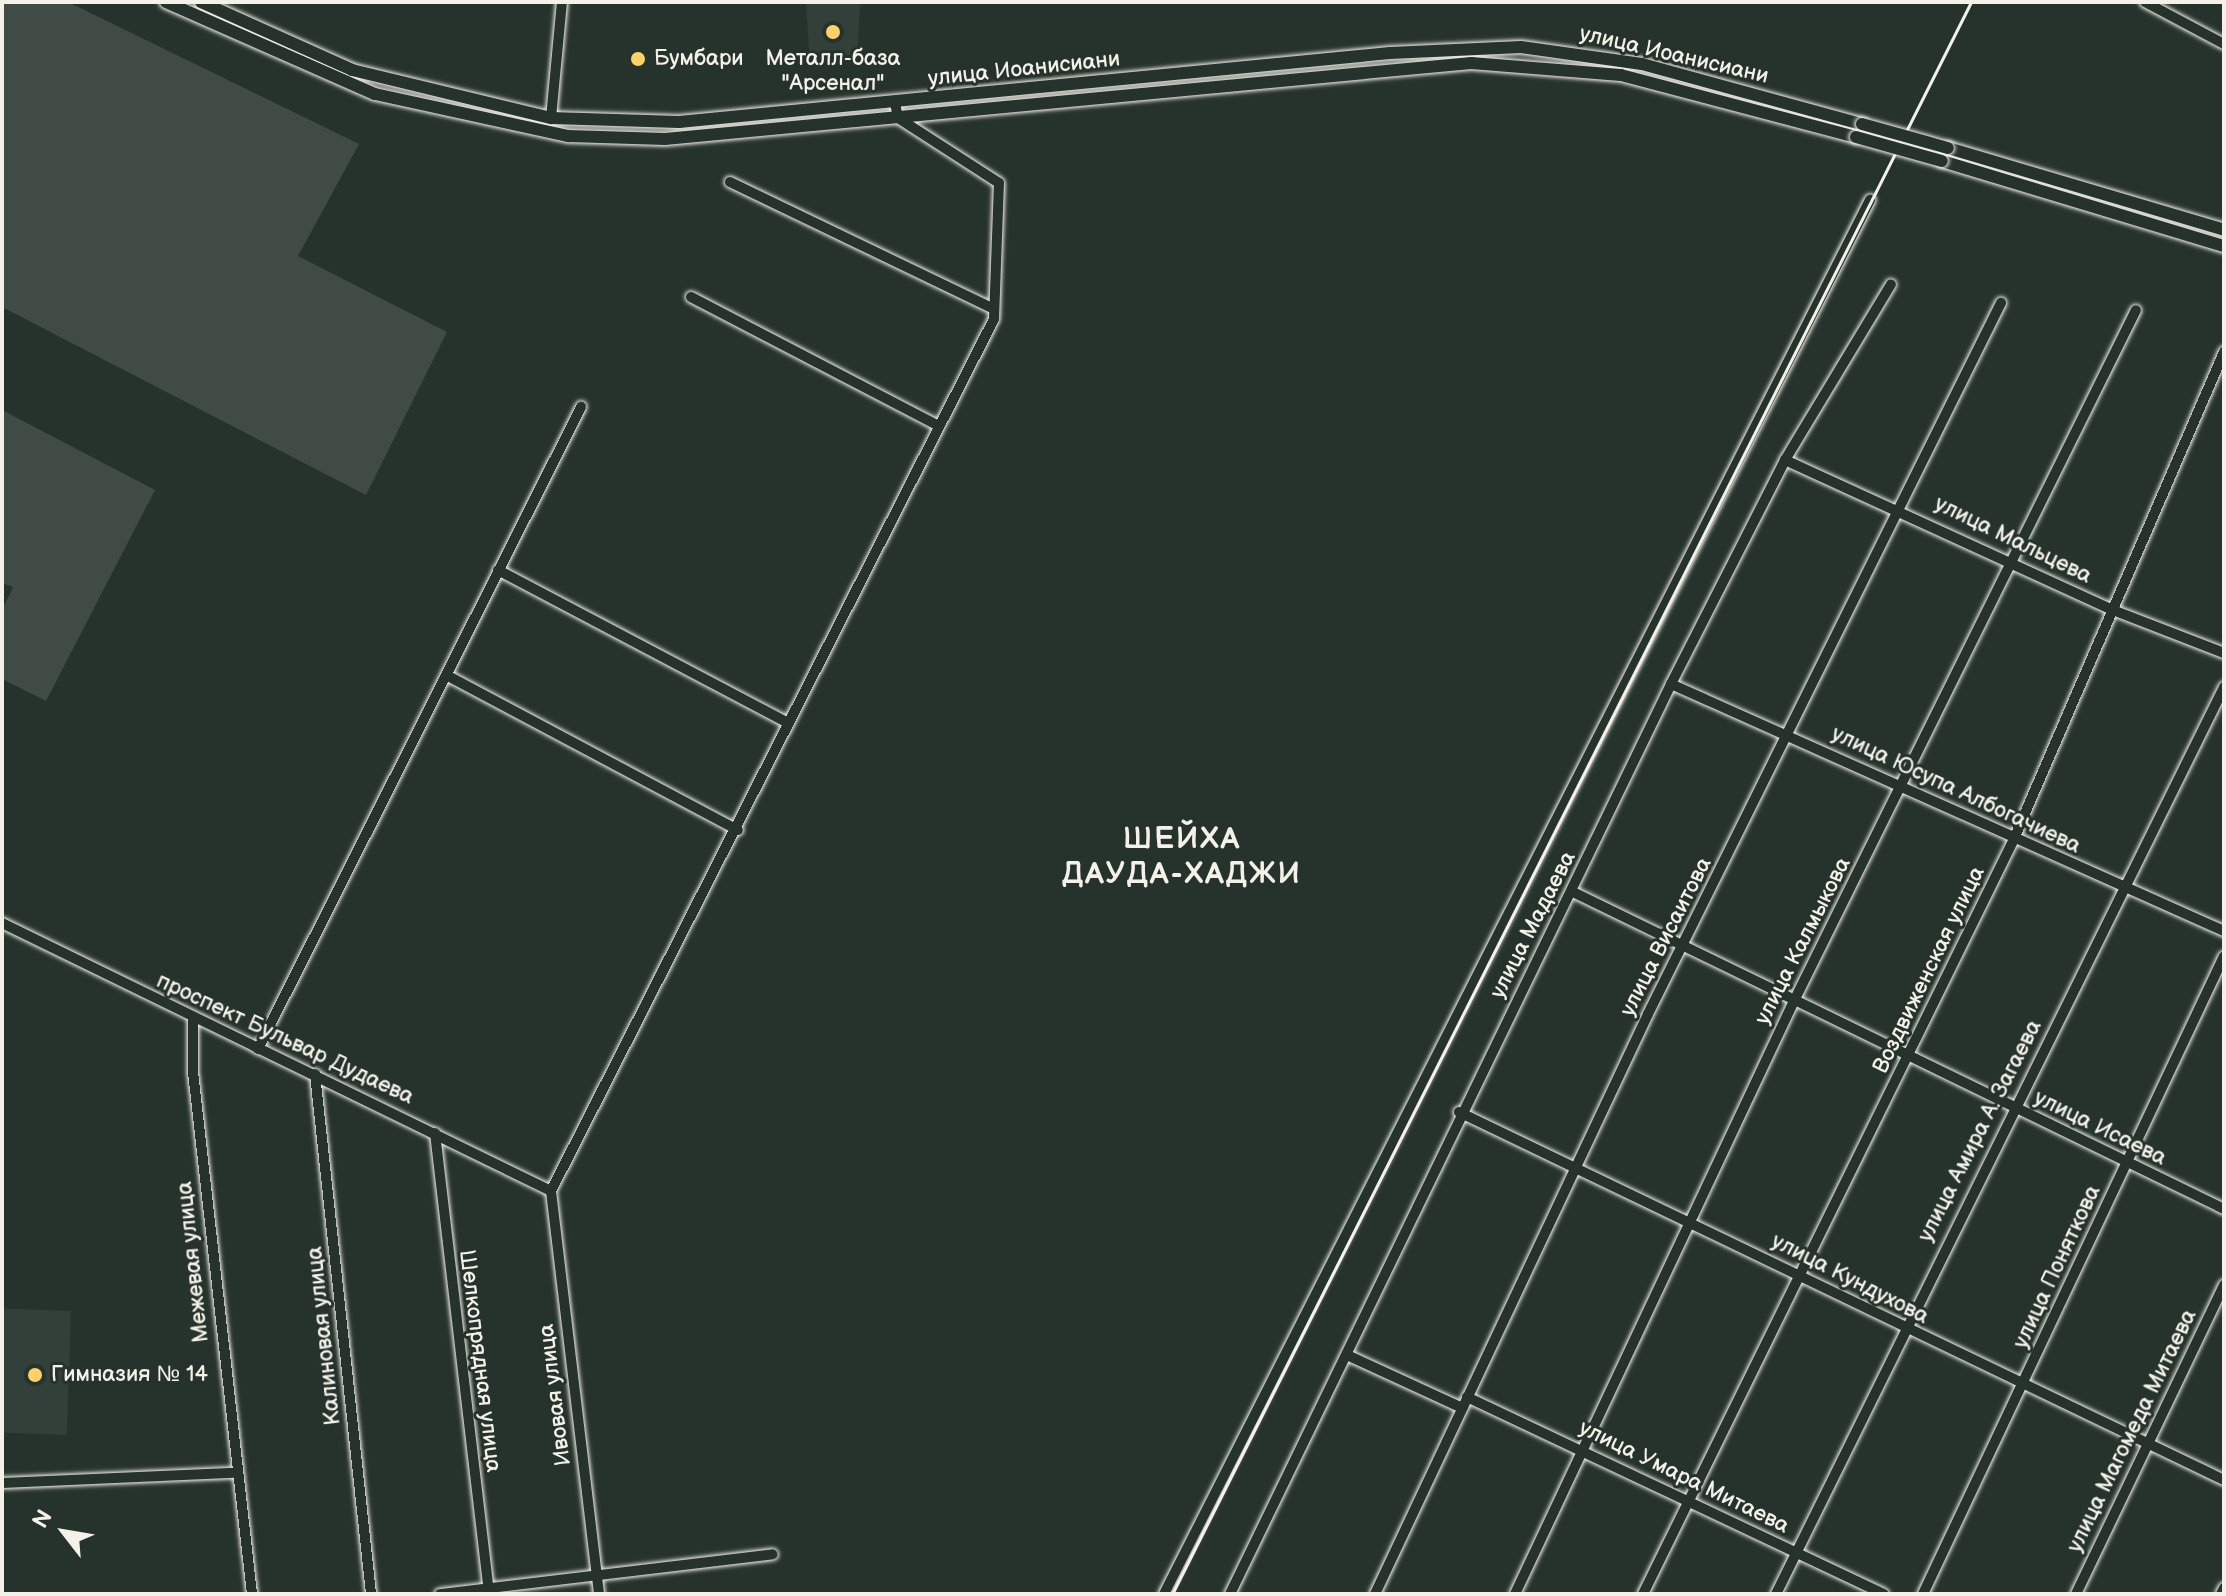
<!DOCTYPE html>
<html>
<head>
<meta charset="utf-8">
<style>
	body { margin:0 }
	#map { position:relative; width:2226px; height:1596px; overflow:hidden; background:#26332d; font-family:"Balsamiq Sans",sans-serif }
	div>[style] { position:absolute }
	.built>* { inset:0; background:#333f39; transform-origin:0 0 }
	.green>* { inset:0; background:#414b45 }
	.roads { filter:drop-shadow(0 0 2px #f4f1e8) drop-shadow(0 0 2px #f4f1e8) }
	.minor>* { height:10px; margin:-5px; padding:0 5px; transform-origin:5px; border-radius:5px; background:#26332d }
	.major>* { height:12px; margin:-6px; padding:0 6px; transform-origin:6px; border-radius:6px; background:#26332d }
	.rail>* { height:3px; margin:-1.5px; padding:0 1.5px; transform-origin:1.5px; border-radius:1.5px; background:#f4f1e8 }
	.bridges { filter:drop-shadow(0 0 2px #f4f1e8) drop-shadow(0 0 2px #f4f1e8) }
	.major-bridge>* { height:12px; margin:-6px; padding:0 6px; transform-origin:6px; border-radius:6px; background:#26332d }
	.dots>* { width:22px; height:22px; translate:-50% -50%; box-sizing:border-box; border:4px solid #26332d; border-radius:50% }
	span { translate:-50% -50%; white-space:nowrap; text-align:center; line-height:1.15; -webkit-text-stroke:6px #26332d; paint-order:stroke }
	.street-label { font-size:22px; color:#f4f1e8 }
	.poi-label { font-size:22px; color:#f4f1e8 }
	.left { translate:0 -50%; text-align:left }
	.district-label { font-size:30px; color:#f4f1e8; font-weight:700; letter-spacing:2px }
	.frame { position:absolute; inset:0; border:4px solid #f4f1e8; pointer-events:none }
	.north { position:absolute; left:24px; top:1492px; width:80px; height:80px; -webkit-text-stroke:6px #26332d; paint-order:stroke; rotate:301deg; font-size:22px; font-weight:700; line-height:32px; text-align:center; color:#f4f1e8 }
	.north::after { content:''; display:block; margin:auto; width:28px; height:36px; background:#f4f1e8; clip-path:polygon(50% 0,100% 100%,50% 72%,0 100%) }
</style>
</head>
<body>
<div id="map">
	<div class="built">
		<i style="clip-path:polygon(806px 2px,860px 2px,857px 63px,810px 65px)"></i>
		<i style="left:71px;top:1311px;width:124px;height:69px;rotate:92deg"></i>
	</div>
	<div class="green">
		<i style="clip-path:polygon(68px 2px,359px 144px,298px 256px,447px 332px,366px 495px,2px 307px,2px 3px)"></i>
		<i style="clip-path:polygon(2px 410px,155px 490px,46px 701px,2px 679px,2px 610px,13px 587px,2px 583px)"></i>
	</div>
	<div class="roads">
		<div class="minor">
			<i style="left:2145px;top:2px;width:89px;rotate:28deg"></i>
			<i style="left:551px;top:118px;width:117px;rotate:-84.6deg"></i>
			<i style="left:730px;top:182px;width:293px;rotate:25.7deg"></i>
			<i style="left:691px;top:297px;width:277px;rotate:27.5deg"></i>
			<i style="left:1785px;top:460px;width:358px;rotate:24.6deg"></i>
			<i style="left:2110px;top:609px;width:122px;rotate:21.1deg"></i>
			<i style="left:498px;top:570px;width:328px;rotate:27.8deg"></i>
			<i style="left:450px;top:677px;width:326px;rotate:28deg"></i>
			<i style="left:1671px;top:684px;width:606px;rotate:24.07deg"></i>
			<i style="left:1573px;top:892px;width:724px;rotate:25.96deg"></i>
			<i style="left:2px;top:923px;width:611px;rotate:26.02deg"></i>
			<i style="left:193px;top:1020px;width:52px;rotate:90deg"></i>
			<i style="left:193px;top:1072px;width:525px;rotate:83.55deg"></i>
			<i style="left:258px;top:1049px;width:719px;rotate:-63.29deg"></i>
			<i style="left:315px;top:1074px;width:523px;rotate:83.85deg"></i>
			<i style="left:1459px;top:1112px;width:849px;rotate:25.69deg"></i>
			<i style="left:435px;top:1133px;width:464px;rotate:83.3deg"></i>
			<i style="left:551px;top:1191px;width:978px;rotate:-63.07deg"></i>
			<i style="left:994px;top:319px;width:136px;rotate:-87.9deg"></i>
			<i style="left:999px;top:183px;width:120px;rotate:-147.2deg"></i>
			<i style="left:898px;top:118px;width:15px;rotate:-101deg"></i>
			<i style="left:551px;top:1191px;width:406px;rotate:83.2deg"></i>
			<i style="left:1347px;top:1355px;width:127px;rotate:24.7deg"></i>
			<i style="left:1467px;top:1397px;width:461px;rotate:25.3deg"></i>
			<i style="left:2px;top:1483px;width:233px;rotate:-2.5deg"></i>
			<i style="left:440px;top:1594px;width:335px;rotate:-6.8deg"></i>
			<i style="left:1164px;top:1594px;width:1563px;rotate:-63.14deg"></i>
			<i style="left:1230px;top:1594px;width:1011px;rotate:-64.14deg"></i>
			<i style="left:1671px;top:684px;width:251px;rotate:-63deg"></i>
			<i style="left:1785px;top:460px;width:205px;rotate:-58.9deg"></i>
			<i style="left:1375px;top:1594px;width:641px;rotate:-64.79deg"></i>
			<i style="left:1648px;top:1014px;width:794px;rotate:-63.6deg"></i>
			<i style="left:1515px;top:1594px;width:653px;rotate:-64.81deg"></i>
			<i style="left:1793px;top:1003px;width:773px;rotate:-63.67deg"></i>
			<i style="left:1643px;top:1594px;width:839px;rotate:-63.83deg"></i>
			<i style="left:2013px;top:841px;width:533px;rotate:-66.66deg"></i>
			<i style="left:1776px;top:1594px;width:1012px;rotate:-63.71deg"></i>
			<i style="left:1923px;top:1594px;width:705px;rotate:-64.74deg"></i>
			<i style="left:2076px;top:1594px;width:343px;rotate:-64.4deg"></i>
			<i style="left:2221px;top:1594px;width:7px;rotate:-63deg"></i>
		</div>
		<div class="major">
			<i style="left:166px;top:2px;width:228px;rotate:23.8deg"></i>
			<i style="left:375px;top:94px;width:198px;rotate:12.3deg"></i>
			<i style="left:568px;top:136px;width:97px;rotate:1.8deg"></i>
			<i style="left:665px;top:139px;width:810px;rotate:-5.39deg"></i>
			<i style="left:1471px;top:63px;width:150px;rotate:4.6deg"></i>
			<i style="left:1621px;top:75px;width:243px;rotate:14.8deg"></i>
			<i style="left:201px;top:2px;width:166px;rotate:24.2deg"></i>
			<i style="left:352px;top:70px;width:205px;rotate:13.6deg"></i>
			<i style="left:551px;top:118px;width:128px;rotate:1.8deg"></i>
			<i style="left:679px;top:122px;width:714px;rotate:-5.54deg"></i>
			<i style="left:1390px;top:53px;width:131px;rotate:-2.6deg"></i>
			<i style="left:1521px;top:47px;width:122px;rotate:8deg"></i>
			<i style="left:1642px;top:64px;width:228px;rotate:15.3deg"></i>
			<i style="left:1948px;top:148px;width:288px;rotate:16.5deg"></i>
			<i style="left:1942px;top:161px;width:295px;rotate:16.8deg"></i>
		</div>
	</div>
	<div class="rail">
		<i style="left:1172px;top:1594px;width:1781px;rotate:-63.35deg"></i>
	</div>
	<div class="bridges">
		<div class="major-bridge">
			<i style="left:1862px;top:124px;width:89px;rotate:15.6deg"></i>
			<i style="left:1856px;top:137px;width:89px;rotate:15.6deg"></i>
		</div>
	</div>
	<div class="dots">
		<i style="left:833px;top:32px;background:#ffd166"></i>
		<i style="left:638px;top:59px;background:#ffd166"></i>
		<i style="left:35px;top:1375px;background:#ffd166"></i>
	</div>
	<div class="street-label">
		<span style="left:1674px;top:55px;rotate:13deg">улица Иоанисиани</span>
		<span style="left:1024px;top:69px;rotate:-6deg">улица Иоанисиани</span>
		<span style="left:2013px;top:540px;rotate:26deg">улица Мальцева</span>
		<span style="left:1956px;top:790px;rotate:25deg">улица Юсупа Албогачиева</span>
		<span style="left:1533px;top:925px;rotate:-63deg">улица Мадаева</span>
		<span style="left:1666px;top:937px;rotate:-63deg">улица Висаитова</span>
		<span style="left:1803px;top:941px;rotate:-63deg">улица Калмыкова</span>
		<span style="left:1929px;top:970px;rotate:-64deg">Воздвиженская улица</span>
		<span style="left:285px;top:1039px;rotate:25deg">проспект Бульвар Дудаева</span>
		<span style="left:2100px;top:1128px;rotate:26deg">улица Исаева</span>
		<span style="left:1980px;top:1131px;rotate:-63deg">улица Амира А. Загаева</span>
		<span style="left:193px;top:1262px;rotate:-96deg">Межевая улица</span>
		<span style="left:2057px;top:1267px;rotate:-65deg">улица Поняткова</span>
		<span style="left:1850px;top:1279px;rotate:27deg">улица Кундухова</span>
		<span style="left:324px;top:1336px;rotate:-96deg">Калиновая улица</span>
		<span style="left:480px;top:1361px;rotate:83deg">Шелкопрядная улица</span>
		<span style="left:555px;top:1395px;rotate:-97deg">Ивовая улица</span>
		<span style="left:2132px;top:1431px;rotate:-64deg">улица Магомеда Митаева</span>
		<span style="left:1684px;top:1477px;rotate:26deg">улица Умара Митаева</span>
	</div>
	<div class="poi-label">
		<span style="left:833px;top:71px">Металл-база<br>"Арсенал"</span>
		<span class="left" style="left:654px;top:59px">Бумбари</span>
		<span class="left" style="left:51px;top:1375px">Гимназия № 14</span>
	</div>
	<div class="district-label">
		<span style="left:1182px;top:856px">ШЕЙХА<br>ДАУДА-ХАДЖИ</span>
	</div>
	<div class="frame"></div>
	<div class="north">N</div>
</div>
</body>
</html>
